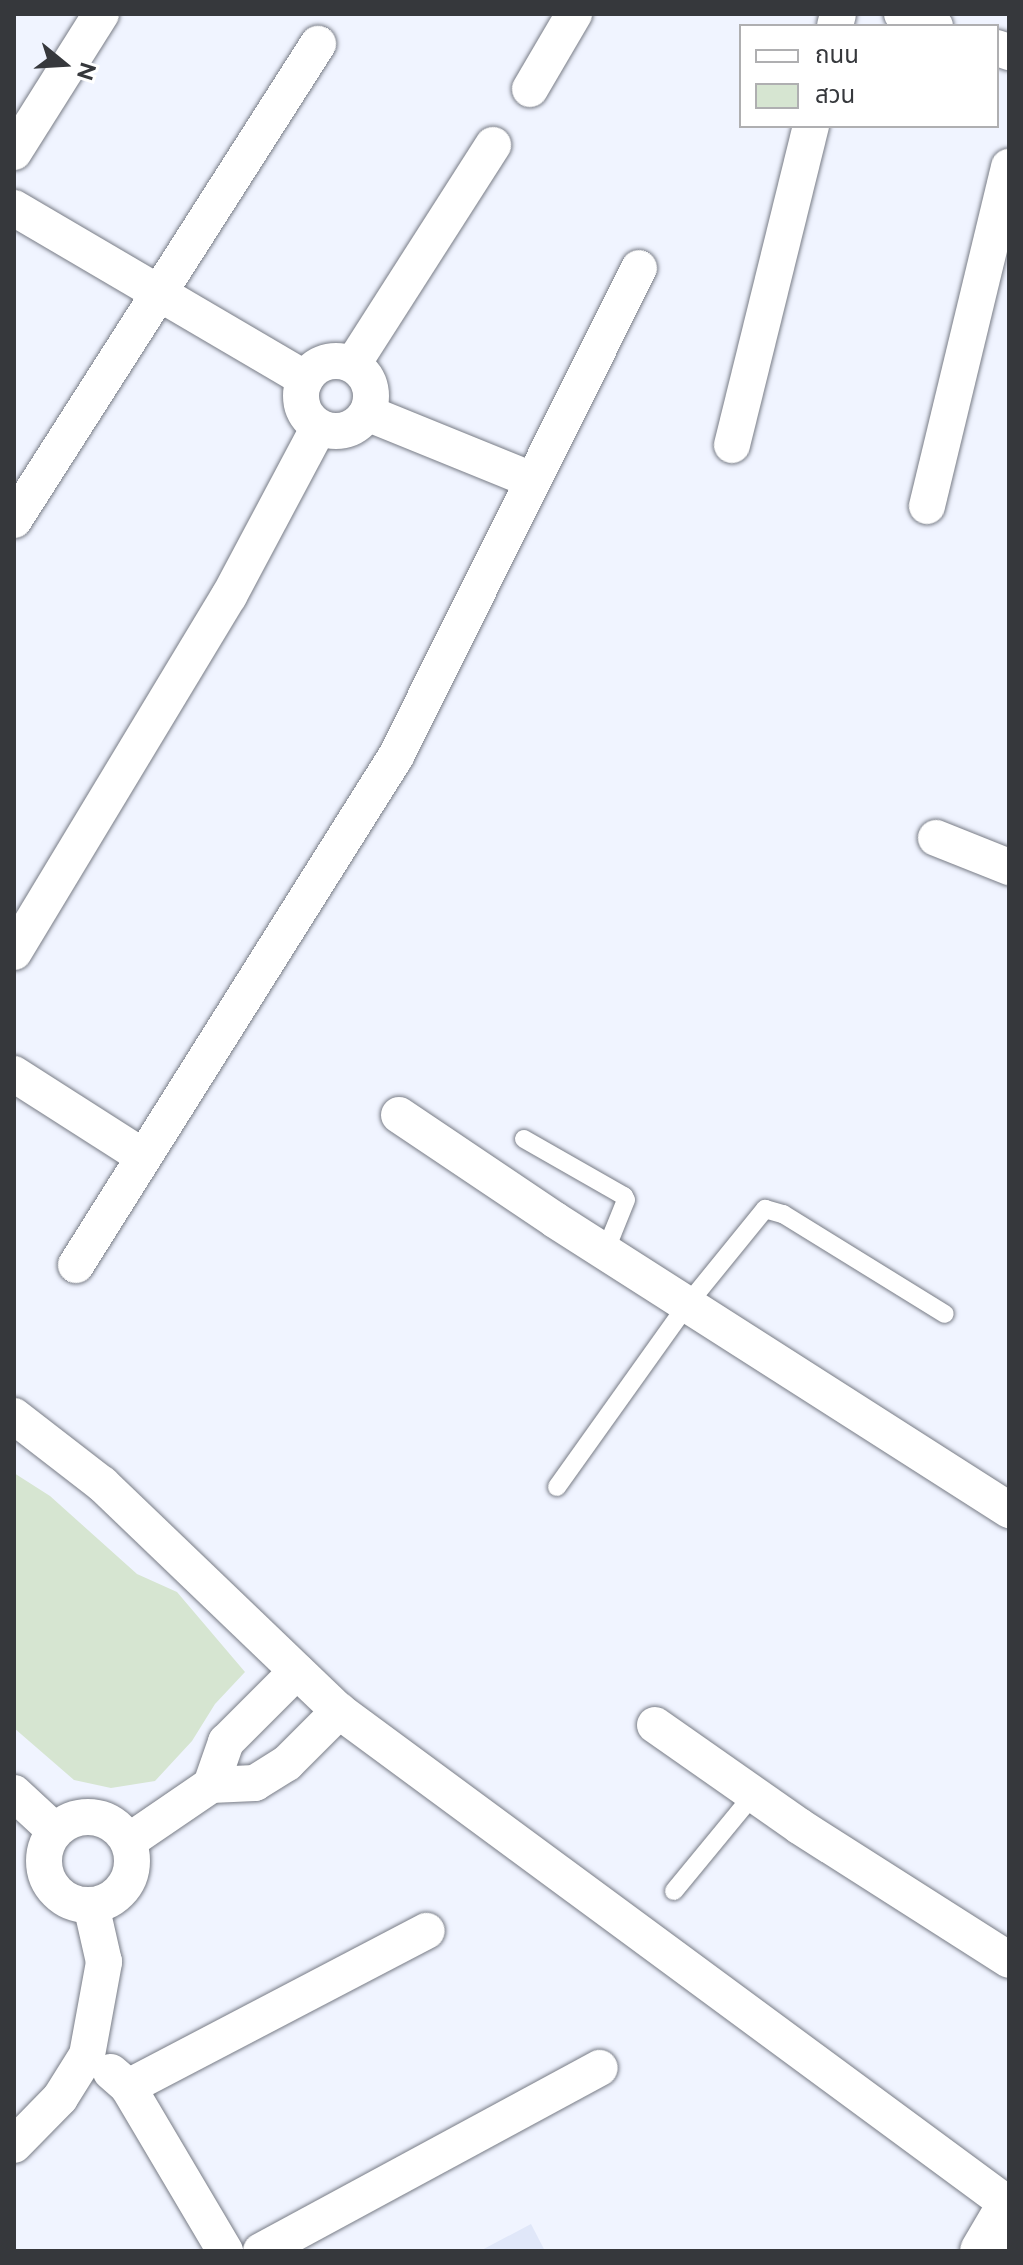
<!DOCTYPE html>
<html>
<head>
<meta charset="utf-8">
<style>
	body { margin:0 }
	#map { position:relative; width:1023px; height:2265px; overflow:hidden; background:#f0f4ff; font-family:Raleway,"Noto Sans Thai",sans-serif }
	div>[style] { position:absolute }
	.built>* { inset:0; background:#e0e7f9 }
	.green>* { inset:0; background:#d6e5d1 }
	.roads { filter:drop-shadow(0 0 2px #787c86) drop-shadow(0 0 2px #787c86) }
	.service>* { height:18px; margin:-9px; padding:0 9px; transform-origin:9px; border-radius:9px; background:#fff }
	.minor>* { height:36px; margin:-18px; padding:0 18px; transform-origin:18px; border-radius:18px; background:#fff }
	.minor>.ring { margin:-18px; padding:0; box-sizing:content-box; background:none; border:36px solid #fff; border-radius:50% }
	.tertiary>* { height:44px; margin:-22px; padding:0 22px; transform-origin:22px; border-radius:22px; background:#fff }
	span { translate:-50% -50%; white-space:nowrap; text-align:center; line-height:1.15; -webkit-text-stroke:6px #fff; paint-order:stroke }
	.frame { position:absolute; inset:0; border:16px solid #36383c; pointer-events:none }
	.legend { position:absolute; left:739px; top:24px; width:260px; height:104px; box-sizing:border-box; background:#fff; border:2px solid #afafb1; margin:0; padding:10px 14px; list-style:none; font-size:24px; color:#36383c }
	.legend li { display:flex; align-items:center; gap:16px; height:40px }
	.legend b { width:40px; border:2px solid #afafb1 }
	.north { position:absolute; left:24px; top:24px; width:80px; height:80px; -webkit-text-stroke:6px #fff; paint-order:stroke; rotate:108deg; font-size:22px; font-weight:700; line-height:32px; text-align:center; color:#36383c }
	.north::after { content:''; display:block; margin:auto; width:28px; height:36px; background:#36383c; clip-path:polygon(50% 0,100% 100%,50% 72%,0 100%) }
</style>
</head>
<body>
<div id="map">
	<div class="built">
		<i style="clip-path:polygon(531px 2224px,545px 2251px,480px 2251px)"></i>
	</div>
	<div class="green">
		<i style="clip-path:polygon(14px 1473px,50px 1496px,137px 1574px,177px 1592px,245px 1672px,215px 1704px,192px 1741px,155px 1781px,111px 1788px,74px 1780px,14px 1728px)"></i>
	</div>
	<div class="roads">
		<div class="service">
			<i style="left:524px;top:1139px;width:115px;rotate:29.7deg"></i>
			<i style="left:624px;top:1196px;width:4px;rotate:63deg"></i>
			<i style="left:626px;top:1200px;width:56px;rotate:112deg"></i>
			<i style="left:557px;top:1487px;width:224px;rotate:-54.5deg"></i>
			<i style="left:687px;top:1305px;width:124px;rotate:-50.9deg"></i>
			<i style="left:765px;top:1209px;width:19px;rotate:16deg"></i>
			<i style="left:783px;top:1214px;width:190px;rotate:31.7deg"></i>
			<i style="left:674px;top:1891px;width:126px;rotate:-50.5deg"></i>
		</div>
		<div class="minor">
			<i style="left:902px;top:14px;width:35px;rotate:20deg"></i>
			<i style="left:835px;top:26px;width:12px;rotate:-76deg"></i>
			<i style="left:997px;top:48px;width:13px;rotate:18deg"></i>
			<i style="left:530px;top:89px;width:87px;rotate:-59.6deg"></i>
			<i style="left:14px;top:152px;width:163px;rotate:-57.8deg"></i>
			<i style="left:14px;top:208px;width:338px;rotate:30.4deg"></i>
			<i class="ring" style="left:301px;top:361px;width:34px;height:34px"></i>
			<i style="left:353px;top:364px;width:260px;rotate:-57.4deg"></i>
			<i style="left:367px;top:413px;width:178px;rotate:22.1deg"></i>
			<i style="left:732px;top:445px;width:329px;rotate:-76.1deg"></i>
			<i style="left:927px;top:506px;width:349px;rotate:-76.4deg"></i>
			<i style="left:14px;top:520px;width:565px;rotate:-57.44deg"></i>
			<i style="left:936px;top:838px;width:79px;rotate:21.7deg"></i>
			<i style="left:14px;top:952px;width:416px;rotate:-58.9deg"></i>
			<i style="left:229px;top:596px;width:191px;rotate:-62deg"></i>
			<i style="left:14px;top:1074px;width:152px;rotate:32.6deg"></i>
			<i style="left:399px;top:1115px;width:188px;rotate:33.9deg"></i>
			<i style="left:555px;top:1220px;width:539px;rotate:32.57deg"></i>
			<i style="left:76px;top:1265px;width:601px;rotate:-57.84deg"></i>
			<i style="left:396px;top:756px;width:545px;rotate:-63.53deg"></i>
			<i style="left:14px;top:1416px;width:111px;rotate:37.7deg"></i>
			<i style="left:102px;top:1484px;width:328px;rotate:43.8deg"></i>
			<i style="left:339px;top:1711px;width:832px;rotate:36.4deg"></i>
			<i style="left:655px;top:1725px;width:176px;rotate:35deg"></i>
			<i style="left:799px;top:1826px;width:249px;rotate:32.5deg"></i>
			<i style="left:211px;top:1785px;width:46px;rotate:-70.8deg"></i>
			<i style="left:226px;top:1742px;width:100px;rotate:-45deg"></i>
			<i style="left:14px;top:1793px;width:56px;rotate:42.8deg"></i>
			<i class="ring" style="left:44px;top:1817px;width:52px;height:52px"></i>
			<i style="left:129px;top:1841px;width:99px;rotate:-34.3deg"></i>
			<i style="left:211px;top:1785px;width:44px;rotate:-2.6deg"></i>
			<i style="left:255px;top:1783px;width:38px;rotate:-32deg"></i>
			<i style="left:287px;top:1763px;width:74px;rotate:-45deg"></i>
			<i style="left:111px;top:2072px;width:23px;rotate:41deg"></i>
			<i style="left:128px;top:2087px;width:191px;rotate:59.4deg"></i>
			<i style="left:128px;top:2087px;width:337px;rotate:-27.6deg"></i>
			<i style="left:14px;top:2145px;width:66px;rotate:-45.6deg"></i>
			<i style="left:60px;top:2098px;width:51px;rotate:-57.9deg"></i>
			<i style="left:87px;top:2055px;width:95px;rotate:-79.6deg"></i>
			<i style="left:104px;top:1962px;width:58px;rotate:-102.8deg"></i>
			<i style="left:261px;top:2251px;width:385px;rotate:-28.4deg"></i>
		</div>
		<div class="tertiary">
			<i style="left:982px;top:2251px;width:53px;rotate:-59.6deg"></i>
		</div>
	</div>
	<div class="frame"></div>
	<ul class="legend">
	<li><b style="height:10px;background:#fff"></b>ถนน</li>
	<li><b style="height:22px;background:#d6e5d1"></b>สวน</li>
	</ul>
	<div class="north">N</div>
</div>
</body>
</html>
